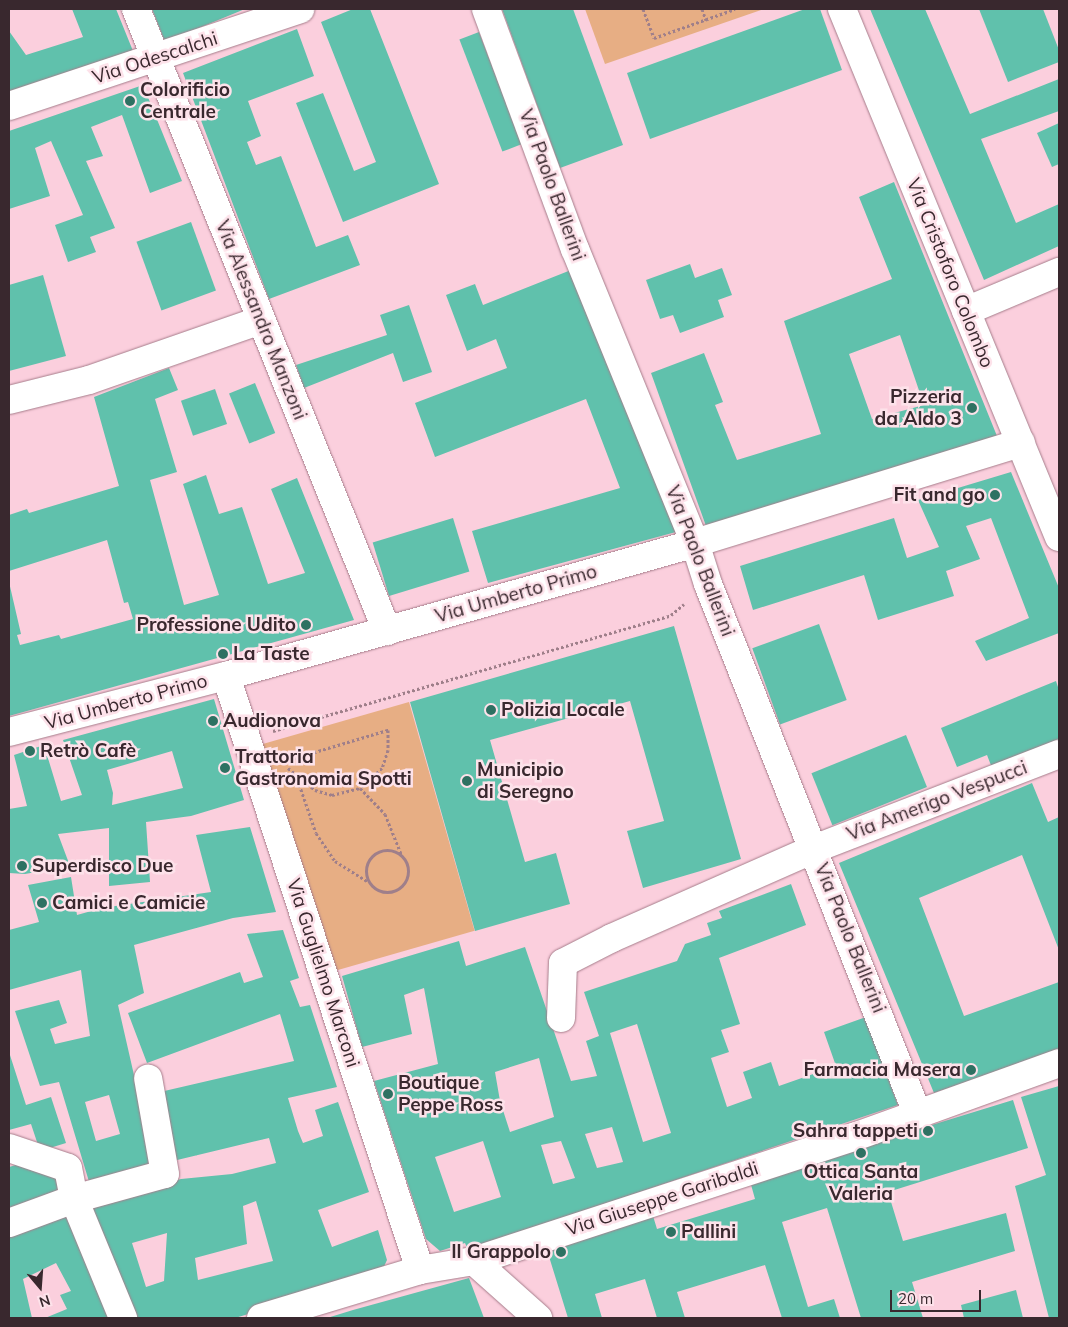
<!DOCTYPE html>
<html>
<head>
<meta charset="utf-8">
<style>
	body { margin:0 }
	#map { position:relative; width:1068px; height:1327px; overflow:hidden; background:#fbcfdd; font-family:Mulish,sans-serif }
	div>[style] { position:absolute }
	.green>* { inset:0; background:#e7ae84; transform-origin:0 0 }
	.building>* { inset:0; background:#60c1ac; transform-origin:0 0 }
	.path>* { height:3px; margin-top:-1.5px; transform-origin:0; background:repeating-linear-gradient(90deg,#9f7f8a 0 2.5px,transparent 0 5px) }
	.path>.ring { margin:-1.5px; padding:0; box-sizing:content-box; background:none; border:3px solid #9f7f8a; border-radius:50% }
	.roads { filter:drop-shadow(0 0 1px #a67d8b) drop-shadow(0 0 1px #a67d8b) }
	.minor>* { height:28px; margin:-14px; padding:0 14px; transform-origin:14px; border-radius:14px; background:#fff }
	.dots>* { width:14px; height:14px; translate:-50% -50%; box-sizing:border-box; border:2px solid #fde2ea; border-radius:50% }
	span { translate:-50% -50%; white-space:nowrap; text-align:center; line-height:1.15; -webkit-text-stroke:5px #fde2ea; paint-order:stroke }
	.street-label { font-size:19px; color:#39282e }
	.poi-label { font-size:19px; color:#39282e; font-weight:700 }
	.left { translate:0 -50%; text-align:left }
	.right { translate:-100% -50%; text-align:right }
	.frame { position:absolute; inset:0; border:10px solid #39282e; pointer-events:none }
	.north { position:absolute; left:15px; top:1262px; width:50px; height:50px; -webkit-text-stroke:4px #fde2ea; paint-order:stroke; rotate:162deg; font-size:14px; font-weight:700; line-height:20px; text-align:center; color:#39282e }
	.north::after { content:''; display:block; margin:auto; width:18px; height:22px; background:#39282e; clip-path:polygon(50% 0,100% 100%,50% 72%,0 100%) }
	.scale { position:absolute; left:890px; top:1290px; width:91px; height:22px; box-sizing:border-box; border:2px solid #39282e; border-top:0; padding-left:6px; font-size:15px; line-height:18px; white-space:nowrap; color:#39282e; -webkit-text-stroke:4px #fde2ea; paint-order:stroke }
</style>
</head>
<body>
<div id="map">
	<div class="green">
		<i style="clip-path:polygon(585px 9px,764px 9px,605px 64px)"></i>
		<i style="left:409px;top:702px;width:238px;height:153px;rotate:74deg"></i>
	</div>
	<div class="building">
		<i style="clip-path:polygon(72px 9px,116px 9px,133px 51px,9px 93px,9px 31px,26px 55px,83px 37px)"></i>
		<i style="clip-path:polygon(152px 9px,245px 9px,165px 42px)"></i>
		<i style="clip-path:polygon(353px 9px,370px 9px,439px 184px,343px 222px,296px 103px,323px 93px,354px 171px,376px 162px,321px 22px)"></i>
		<i style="clip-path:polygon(502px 9px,573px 9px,623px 145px,560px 168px)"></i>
		<i style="clip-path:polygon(805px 9px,820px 9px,842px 70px,650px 139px,627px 73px)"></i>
		<i style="clip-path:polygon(870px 9px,925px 9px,970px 114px,1059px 79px,1059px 111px,981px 139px,1016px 223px,1059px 204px,1059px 246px,984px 280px)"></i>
		<i style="clip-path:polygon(979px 9px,1043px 9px,1059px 50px,1059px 62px,1008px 82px)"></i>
		<i style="clip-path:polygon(297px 29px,314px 76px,248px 101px,261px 136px,247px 142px,256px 165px,281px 156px,316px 247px,348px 235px,360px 265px,269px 299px,183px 73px)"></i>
		<i style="left:479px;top:32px;width:120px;height:21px;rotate:69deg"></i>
		<i style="clip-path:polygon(143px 85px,182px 181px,150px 193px,122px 115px,91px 127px,103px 156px,86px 161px,115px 228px,90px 237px,96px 252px,68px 262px,55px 225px,83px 215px,51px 141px,35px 148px,50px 196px,9px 209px,9px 131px)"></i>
		<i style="clip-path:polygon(1059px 123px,1059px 164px,1052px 167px,1037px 133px)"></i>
		<i style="clip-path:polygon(evenodd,894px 182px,997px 436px,706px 526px,651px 373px,704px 353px,723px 402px,715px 405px,737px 460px,821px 434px,784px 321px,892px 279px,859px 197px,894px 182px,900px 335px,924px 405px,872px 419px,849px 354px,900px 335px)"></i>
		<i style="left:191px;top:222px;width:73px;height:58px;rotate:70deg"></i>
		<i style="clip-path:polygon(690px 264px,695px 278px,722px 268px,732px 295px,718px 300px,724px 317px,680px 333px,673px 315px,660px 319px,646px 280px)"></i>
		<i style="clip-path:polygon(571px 270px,676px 532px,488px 583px,472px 531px,620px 488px,586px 399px,435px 457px,415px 403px,507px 368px,496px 339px,467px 351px,446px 295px,475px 284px,483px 305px)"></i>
		<i style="clip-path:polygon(43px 275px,66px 356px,9px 371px,9px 285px)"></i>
		<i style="clip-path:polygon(409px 305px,432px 372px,403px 382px,393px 353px,304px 388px,296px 365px,387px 335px,380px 315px)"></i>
		<i style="clip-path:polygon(169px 368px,178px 390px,155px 399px,177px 472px,150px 480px,184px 605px,219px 595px,183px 484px,206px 475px,219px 514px,242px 507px,268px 584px,305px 573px,271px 489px,297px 478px,354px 620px,9px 716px,9px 582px,21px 634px,17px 635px,20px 645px,59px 635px,61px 639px,133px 619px,128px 602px,124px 603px,107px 540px,9px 571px,9px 515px,27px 509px,29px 513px,119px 486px,94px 397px)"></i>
		<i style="left:255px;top:383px;width:54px;height:28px;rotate:68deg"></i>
		<i style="left:215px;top:389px;width:37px;height:36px;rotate:71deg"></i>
		<i style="clip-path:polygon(1011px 472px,1059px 588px,1059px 633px,986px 661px,975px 641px,1029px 618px,991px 518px,966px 526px,980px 559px,946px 571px,954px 596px,878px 620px,864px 575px,753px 610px,740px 566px,894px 518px,907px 558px,939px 547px,918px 500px)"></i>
		<i style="left:453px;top:518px;width:56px;height:84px;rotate:73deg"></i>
		<i style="left:819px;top:624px;width:81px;height:71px;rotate:70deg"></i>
		<i style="clip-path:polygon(674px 626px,741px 859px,643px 888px,627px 831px,664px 821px,630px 701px,490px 740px,525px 862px,556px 853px,570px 904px,475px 931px,410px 702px)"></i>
		<i style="clip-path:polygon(1056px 681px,1059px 690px,1059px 741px,992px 768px,987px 755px,957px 767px,941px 728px)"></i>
		<i style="clip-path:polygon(evenodd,214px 699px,244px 800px,191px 816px,146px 822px,150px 882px,109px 886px,109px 828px,58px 834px,70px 866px,25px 874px,9px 873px,9px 809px,27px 806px,14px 755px,44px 745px,61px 801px,82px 795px,63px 740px,214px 699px,172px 751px,183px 788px,112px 805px,113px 793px,107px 770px,172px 751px)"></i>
		<i style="left:906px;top:735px;width:56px;height:102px;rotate:68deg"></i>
		<i style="clip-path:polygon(1032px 783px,1048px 822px,1059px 817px,1059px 950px,1022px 855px,919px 898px,964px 1016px,1059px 982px,1059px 1051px,934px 1093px,839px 863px)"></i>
		<i style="clip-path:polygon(evenodd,250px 827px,276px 912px,233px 918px,134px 945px,144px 993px,118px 1005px,155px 1167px,90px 1185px,59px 1082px,40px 1086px,15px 1011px,59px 1000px,67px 1023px,50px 1029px,55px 1044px,90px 1036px,81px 970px,9px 990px,9px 930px,39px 922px,28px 885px,71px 877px,77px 915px,102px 908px,211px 892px,196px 835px,250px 827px,109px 1095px,120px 1134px,96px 1141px,85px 1102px,109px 1095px)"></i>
		<i style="clip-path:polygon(evenodd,791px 884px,806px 925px,719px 958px,740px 1024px,721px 1030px,729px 1052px,711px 1058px,727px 1107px,752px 1098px,743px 1072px,771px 1062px,779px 1086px,836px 1066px,824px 1032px,866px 1017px,898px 1105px,468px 1250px,465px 1243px,440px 1251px,426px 1239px,374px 1081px,438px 1064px,424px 988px,404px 995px,412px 1034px,362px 1047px,342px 976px,459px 941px,466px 966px,525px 947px,571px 1081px,597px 1076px,586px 1041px,599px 1036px,584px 992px,677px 961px,685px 944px,711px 935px,707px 923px,722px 918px,719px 911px,791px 884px,637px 1024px,671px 1133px,643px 1142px,610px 1033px,637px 1024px,791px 884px,539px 1058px,554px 1117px,510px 1132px,500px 1101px,495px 1072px,539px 1058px,791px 884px,612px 1127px,623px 1162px,597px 1168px,585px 1134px,612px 1127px,791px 884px,483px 1141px,501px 1197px,454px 1212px,435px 1157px,483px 1141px,791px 884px,561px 1141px,575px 1178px,553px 1184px,541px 1145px,561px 1141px)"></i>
		<i style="clip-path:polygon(evenodd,283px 930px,299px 978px,290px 981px,300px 1007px,310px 1005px,337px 1087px,288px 1098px,298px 1131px,303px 1143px,323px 1136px,315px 1110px,338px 1102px,369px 1192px,318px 1210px,332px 1247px,378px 1230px,387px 1260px,380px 1275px,235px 1318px,132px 1318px,89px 1204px,181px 1179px,232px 1174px,276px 1163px,269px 1138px,173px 1161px,160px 1092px,294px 1061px,280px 1014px,147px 1063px,128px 1013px,240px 972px,244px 983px,263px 977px,247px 934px,283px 930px,256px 1201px,273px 1261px,198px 1280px,195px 1258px,247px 1244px,243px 1206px,256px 1201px,283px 930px,167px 1233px,164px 1281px,146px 1287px,132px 1243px,167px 1233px)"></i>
		<i style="clip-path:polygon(9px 1052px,26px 1105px,51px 1097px,66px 1143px,40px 1151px,31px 1124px,9px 1130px)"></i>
		<i style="clip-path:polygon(1059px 1086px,1059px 1318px,1049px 1318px,1015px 1186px,1046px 1175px,1021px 1097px)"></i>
		<i style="clip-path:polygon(1013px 1100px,1028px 1148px,888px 1192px,903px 1241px,1006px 1213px,1015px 1251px,912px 1282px,923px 1318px,861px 1318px,827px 1208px,782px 1222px,808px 1307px,834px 1299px,840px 1318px,782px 1318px,765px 1265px,677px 1292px,685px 1318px,657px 1318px,645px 1279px,595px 1294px,602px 1318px,568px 1318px,547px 1250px,653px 1216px,657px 1229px,755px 1199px,750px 1181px)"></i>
		<i style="clip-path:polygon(16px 1165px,53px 1172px,62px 1192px,9px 1211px,9px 1167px)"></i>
		<i style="clip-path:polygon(68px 1214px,113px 1318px,45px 1318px,67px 1309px,60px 1295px,71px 1291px,56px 1263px,23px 1279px,32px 1318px,9px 1318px,9px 1237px)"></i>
		<i style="clip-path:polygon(469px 1278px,484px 1318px,327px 1318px,353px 1310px)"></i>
		<i style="clip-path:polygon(1016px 1290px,1023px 1318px,964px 1318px,961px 1305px)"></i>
	</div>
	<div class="path">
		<i style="left:643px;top:9px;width:31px;rotate:69deg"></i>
		<i style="left:654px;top:38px;width:86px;rotate:-19.7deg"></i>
		<i style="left:702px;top:9px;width:12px;rotate:70deg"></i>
		<i style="left:273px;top:731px;width:415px;rotate:-16.2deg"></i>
		<i style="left:671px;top:615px;width:17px;rotate:-40deg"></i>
		<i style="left:285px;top:761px;width:108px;rotate:-16.8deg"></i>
		<i style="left:388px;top:730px;width:20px;rotate:90deg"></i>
		<i style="left:388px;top:750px;width:19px;rotate:108deg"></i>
		<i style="left:382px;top:768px;width:30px;rotate:138deg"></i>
		<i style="left:288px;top:768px;width:35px;rotate:39deg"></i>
		<i style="left:315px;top:790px;width:18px;rotate:16deg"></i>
		<i style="left:332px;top:795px;width:29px;rotate:-14deg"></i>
		<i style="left:360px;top:788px;width:36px;rotate:46deg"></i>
		<i style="left:385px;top:814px;width:45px;rotate:68deg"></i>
		<i style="left:296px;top:775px;width:61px;rotate:71deg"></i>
		<i style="left:316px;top:833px;width:34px;rotate:56deg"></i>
		<i style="left:335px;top:861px;width:39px;rotate:32deg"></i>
		<i class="ring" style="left:366px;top:850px;width:39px;height:39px"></i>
	</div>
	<div class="roads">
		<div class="minor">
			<i style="left:136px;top:9px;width:671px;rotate:68.02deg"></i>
			<i style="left:486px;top:9px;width:256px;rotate:69.7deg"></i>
			<i style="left:575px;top:249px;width:318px;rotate:67.8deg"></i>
			<i style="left:695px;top:543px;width:43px;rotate:72.4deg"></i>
			<i style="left:708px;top:584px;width:569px;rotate:68.44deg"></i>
			<i style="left:842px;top:9px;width:571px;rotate:67.66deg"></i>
			<i style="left:9px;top:106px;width:307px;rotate:-18.4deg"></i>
			<i style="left:966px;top:311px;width:101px;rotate:-22.8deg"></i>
			<i style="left:9px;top:400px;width:82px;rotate:-14deg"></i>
			<i style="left:89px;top:380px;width:182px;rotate:-19.2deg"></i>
			<i style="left:226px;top:676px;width:625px;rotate:71.91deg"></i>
			<i style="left:9px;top:732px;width:224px;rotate:-14.5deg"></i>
			<i style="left:226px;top:676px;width:487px;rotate:-15.8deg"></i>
			<i style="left:695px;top:543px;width:341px;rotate:-17.1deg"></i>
			<i style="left:561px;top:1018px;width:55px;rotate:-87.9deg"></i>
			<i style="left:563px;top:963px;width:55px;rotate:-27deg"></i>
			<i style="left:612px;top:938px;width:221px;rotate:-23.8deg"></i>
			<i style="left:814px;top:849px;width:263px;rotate:-21.2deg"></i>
			<i style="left:9px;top:1148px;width:62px;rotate:18.7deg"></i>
			<i style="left:68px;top:1168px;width:32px;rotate:79deg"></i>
			<i style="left:74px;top:1199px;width:129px;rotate:67.6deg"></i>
			<i style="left:9px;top:1223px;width:69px;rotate:-20.3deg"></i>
			<i style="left:74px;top:1199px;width:94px;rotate:-15.4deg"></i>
			<i style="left:165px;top:1174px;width:97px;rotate:-100deg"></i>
			<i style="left:474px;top:1261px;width:86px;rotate:41.7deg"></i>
			<i style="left:261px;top:1318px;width:166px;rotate:-16.8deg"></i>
			<i style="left:420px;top:1270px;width:55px;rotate:-9.5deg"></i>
			<i style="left:474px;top:1261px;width:400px;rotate:-18.1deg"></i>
			<i style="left:854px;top:1137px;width:218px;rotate:-19.8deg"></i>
		</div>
	</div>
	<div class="dots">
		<i style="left:130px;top:101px;background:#2e7162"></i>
		<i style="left:972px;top:408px;background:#2e7162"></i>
		<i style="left:995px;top:495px;background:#2e7162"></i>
		<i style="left:306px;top:625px;background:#2e7162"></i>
		<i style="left:223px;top:654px;background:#2e7162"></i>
		<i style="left:491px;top:710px;background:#2e7162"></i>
		<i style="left:213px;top:721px;background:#2e7162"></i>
		<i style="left:30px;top:751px;background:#2e7162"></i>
		<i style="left:225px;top:768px;background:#2e7162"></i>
		<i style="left:467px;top:781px;background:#2e7162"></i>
		<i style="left:22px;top:866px;background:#2e7162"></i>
		<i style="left:42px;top:903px;background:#2e7162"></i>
		<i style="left:971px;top:1070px;background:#2e7162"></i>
		<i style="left:388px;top:1094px;background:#2e7162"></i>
		<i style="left:928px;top:1131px;background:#2e7162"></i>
		<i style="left:861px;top:1153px;background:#2e7162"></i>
		<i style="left:671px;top:1232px;background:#2e7162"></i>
		<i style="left:561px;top:1252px;background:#2e7162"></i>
	</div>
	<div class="street-label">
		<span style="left:155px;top:58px;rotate:-18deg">Via Odescalchi</span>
		<span style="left:552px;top:185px;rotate:70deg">Via Paolo Ballerini</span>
		<span style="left:950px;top:273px;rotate:68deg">Via Cristoforo Colombo</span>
		<span style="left:261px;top:320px;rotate:68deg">Via Alessandro Manzoni</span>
		<span style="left:700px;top:561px;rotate:69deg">Via Paolo Ballerini</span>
		<span style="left:516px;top:594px;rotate:-16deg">Via Umberto Primo</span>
		<span style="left:126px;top:702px;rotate:-15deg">Via Umberto Primo</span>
		<span style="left:937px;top:801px;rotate:-21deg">Via Amerigo Vespucci</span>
		<span style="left:850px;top:938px;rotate:68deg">Via Paolo Ballerini</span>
		<span style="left:323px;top:973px;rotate:72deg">Via Guglielmo Marconi</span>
		<span style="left:662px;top:1199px;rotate:-18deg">Via Giuseppe Garibaldi</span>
	</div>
	<div class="poi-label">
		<span class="left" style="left:140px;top:101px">Colorificio<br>Centrale</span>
		<span class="right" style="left:962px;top:408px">Pizzeria<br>da Aldo 3</span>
		<span class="right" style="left:985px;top:495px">Fit and go</span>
		<span class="right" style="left:296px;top:625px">Professione Udito</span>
		<span class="left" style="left:233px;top:654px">La Taste</span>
		<span class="left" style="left:501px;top:710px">Polizia Locale</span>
		<span class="left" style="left:223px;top:721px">Audionova</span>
		<span class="left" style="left:40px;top:751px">Retrò Cafè</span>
		<span class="left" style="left:235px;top:768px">Trattoria<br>Gastronomia Spotti</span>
		<span class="left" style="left:477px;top:781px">Municipio<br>di Seregno</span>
		<span class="left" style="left:32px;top:866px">Superdisco Due</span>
		<span class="left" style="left:52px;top:903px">Camici e Camicie</span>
		<span class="right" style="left:961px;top:1070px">Farmacia Masera</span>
		<span class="left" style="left:398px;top:1094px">Boutique<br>Peppe Ross</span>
		<span class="right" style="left:918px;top:1131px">Sahra tappeti</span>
		<span style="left:861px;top:1183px">Ottica Santa<br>Valeria</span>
		<span class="left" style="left:681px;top:1232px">Pallini</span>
		<span class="right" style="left:551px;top:1252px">Il Grappolo</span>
	</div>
	<div class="frame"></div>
	<div class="north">N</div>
	<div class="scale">20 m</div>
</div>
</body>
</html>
